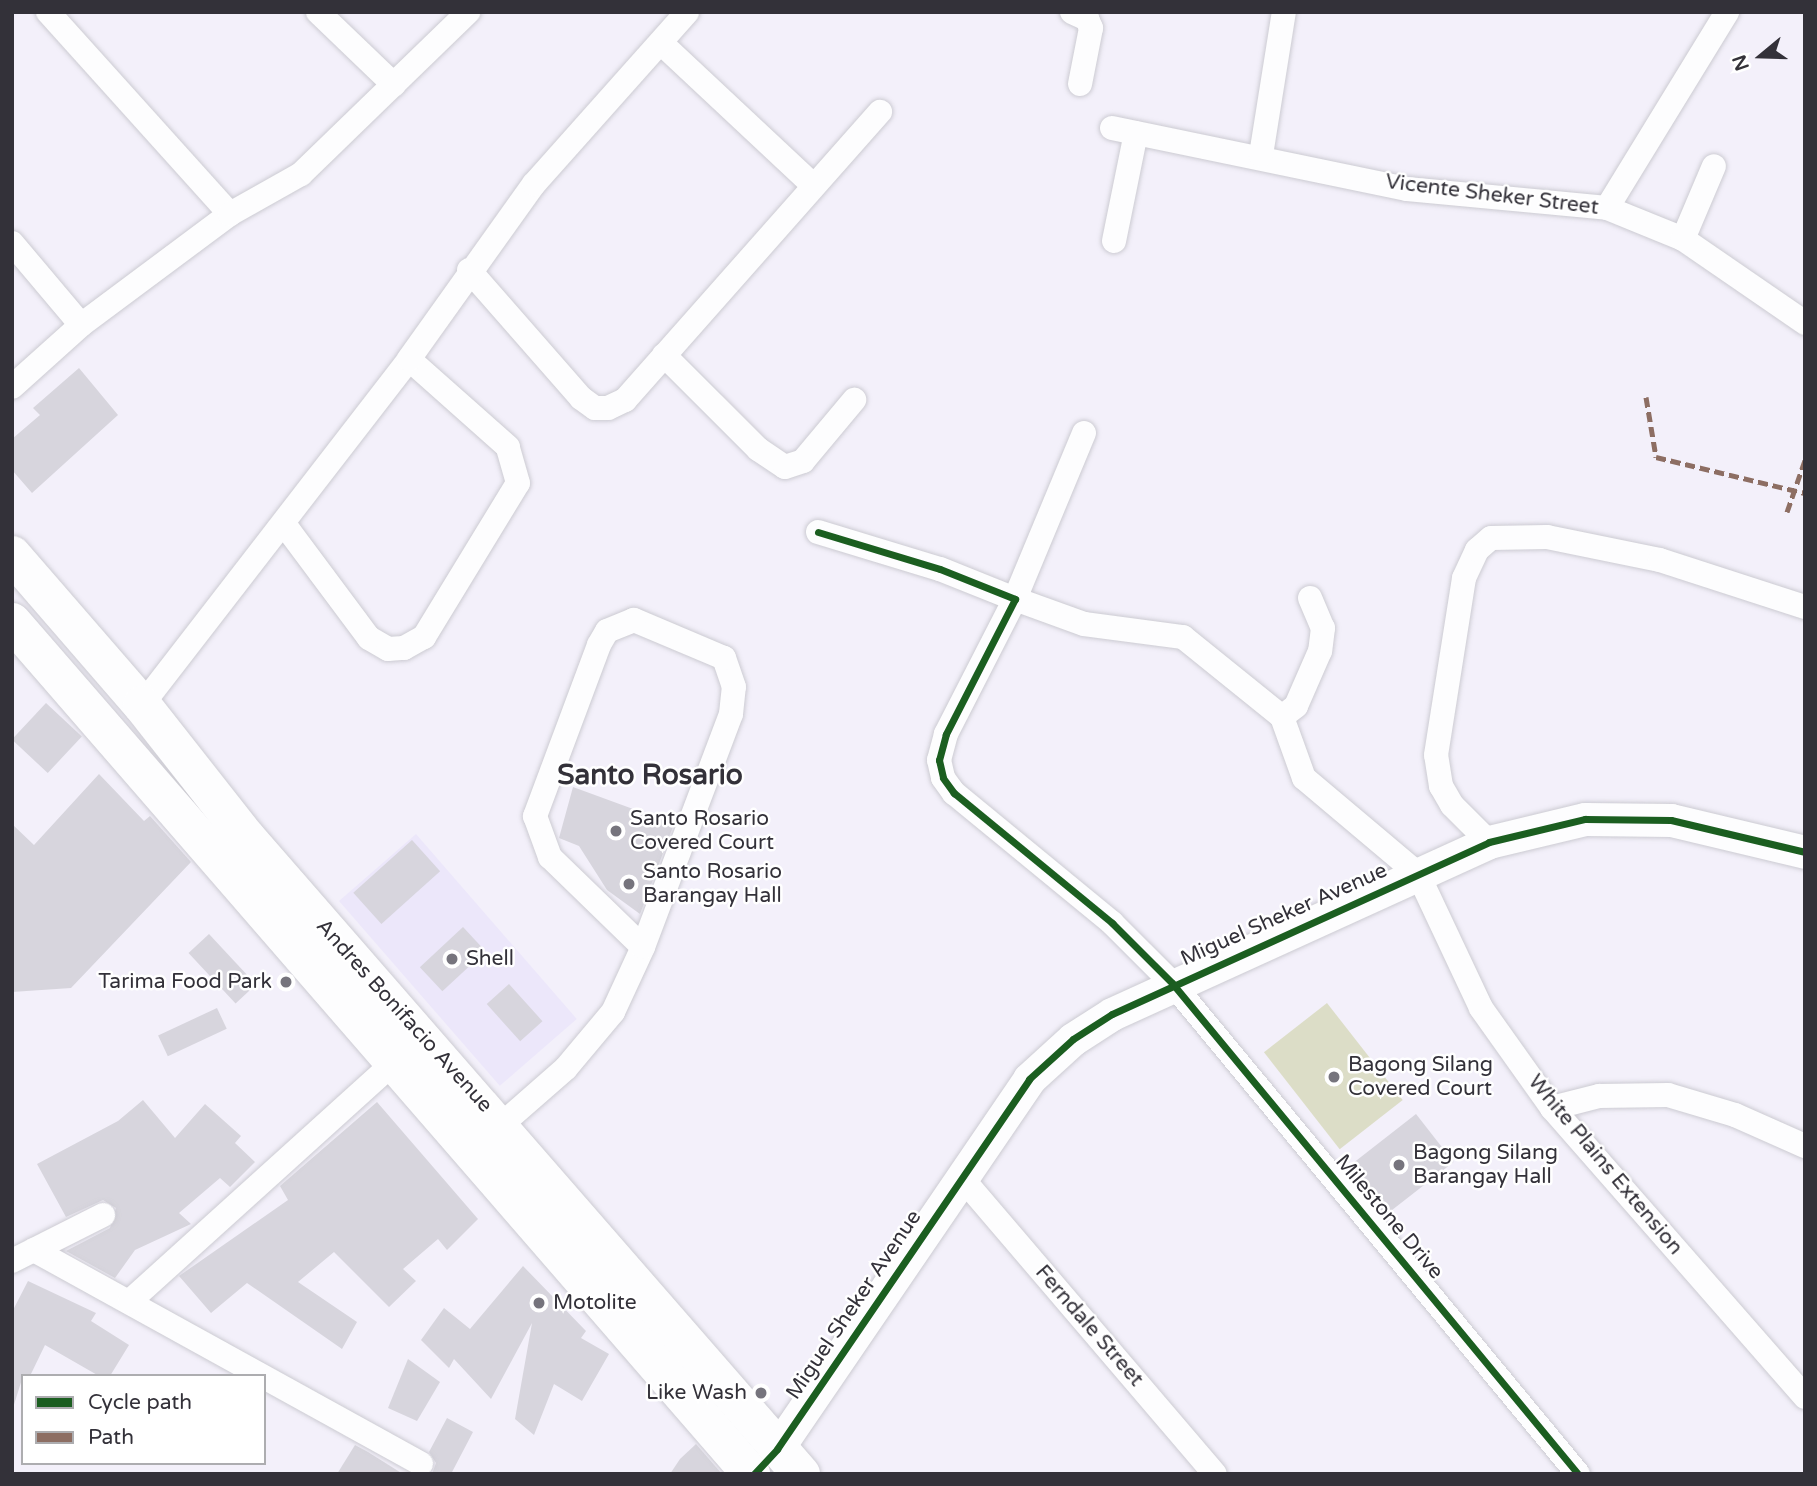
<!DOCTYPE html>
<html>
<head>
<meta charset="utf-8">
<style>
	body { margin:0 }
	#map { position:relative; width:1817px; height:1486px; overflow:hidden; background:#f3f0fa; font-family:"Varela Round",sans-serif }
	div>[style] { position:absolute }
	.built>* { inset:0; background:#ece7fa; transform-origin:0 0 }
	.green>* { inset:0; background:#dcddc7; transform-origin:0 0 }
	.building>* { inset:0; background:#d7d5dd; transform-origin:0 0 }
	.roads { filter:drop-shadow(0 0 2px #cccbd2) drop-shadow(0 0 2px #cccbd2) }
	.street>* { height:24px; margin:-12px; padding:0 12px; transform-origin:12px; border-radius:12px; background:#fdfdfe }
	.secondary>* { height:33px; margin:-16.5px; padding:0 16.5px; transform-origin:16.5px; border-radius:16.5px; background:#fdfdfe }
	.highway>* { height:38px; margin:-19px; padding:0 19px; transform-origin:19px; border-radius:19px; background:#fdfdfe }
	.quiet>* { height:5px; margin-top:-2.5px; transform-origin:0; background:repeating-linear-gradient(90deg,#8d6e63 0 10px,transparent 0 15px) }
	.cycleway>* { height:7px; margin:-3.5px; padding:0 3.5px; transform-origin:3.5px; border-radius:3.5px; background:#1b5e20 }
	.dots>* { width:19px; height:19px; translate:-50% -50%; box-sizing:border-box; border:4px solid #fff; border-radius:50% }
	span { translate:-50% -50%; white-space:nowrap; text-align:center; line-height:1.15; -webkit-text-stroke:5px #fff; paint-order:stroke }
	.street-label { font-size:21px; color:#333139 }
	.poi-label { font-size:21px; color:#333139 }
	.left { translate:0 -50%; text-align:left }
	.right { translate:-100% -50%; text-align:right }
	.district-label { font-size:28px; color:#333139; font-weight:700 }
	.frame { position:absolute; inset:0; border:14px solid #333139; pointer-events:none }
	.legend { position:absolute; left:21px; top:1374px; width:245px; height:91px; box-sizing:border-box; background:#fff; border:2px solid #adadb0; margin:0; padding:9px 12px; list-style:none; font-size:21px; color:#333139 }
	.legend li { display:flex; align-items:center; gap:14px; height:35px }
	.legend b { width:35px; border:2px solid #adadb0 }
	.north { position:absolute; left:1726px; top:21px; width:70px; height:70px; -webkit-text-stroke:5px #fff; paint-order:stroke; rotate:251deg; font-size:19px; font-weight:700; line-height:28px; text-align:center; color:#333139 }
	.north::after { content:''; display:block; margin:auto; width:24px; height:32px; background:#333139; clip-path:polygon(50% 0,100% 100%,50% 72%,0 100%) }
</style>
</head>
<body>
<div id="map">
	<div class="built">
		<i style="left:416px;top:834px;width:245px;height:102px;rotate:49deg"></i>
	</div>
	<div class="green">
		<i style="left:1327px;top:1003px;width:123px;height:80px;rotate:52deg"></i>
	</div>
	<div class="building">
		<i style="clip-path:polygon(79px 368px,118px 415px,32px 493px,12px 470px,12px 439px,40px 415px,33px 408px)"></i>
		<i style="left:46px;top:703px;width:49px;height:50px;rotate:43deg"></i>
		<i style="clip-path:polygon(99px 774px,144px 821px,150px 816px,191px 862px,71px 988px,12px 992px,12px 824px,34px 845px)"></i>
		<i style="clip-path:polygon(573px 787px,674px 824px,640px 914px,607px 890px,579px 846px,559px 838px)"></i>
		<i style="left:412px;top:840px;width:42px;height:79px;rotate:48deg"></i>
		<i style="left:463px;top:927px;width:33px;height:59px;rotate:47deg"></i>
		<i style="left:209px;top:934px;width:69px;height:28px;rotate:47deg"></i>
		<i style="left:509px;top:984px;width:50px;height:30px;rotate:48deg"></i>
		<i style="left:217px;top:1008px;width:23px;height:65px;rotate:65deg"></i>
		<i style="clip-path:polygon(143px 1100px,175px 1138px,205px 1104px,241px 1136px,235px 1143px,255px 1162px,230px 1187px,220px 1178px,179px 1213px,191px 1224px,135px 1250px,115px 1278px,66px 1251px,110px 1228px,116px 1208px,103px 1200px,66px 1217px,37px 1164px,118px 1121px)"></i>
		<i style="clip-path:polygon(377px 1102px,478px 1219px,447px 1250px,438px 1239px,403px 1269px,416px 1281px,389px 1307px,334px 1252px,298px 1282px,357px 1322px,342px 1349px,247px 1283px,211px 1313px,179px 1276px,288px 1200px,280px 1186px)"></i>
		<i style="left:1416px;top:1114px;width:61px;height:89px;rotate:52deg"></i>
		<i style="clip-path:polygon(523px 1266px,586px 1331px,581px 1338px,609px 1354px,582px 1401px,554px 1384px,534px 1435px,515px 1419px,532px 1323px,491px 1399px,454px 1359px,449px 1368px,421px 1340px,444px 1308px,470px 1329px)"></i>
		<i style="clip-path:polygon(28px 1281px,96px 1313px,91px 1321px,129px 1345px,110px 1376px,99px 1376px,45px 1345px,30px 1376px,23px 1376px,12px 1411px,12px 1312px)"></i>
		<i style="clip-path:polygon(408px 1359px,440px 1382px,417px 1421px,388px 1408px)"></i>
		<i style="clip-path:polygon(447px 1418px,473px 1432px,451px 1474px,432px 1474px,436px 1463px,429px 1452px)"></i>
		<i style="clip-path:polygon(696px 1444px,722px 1474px,670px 1474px,680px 1459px)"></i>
		<i style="clip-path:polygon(355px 1445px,368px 1452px,403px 1474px,337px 1474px)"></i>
	</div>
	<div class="roads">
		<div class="street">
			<i style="left:48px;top:12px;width:272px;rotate:48deg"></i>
			<i style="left:318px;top:12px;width:105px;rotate:43.8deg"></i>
			<i style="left:1072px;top:12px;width:17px;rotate:25deg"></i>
			<i style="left:1087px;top:19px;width:10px;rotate:66deg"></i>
			<i style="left:1091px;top:28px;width:57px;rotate:101.1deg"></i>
			<i style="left:661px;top:43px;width:208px;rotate:43.1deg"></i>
			<i style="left:1112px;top:128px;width:301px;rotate:11.7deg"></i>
			<i style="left:1407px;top:189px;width:201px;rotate:5.4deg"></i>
			<i style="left:1607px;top:208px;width:82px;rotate:22.2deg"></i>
			<i style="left:1683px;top:239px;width:148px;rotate:34.5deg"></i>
			<i style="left:1261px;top:155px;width:145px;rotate:-80.9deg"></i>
			<i style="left:1607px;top:208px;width:230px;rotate:-58.5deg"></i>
			<i style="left:1683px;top:239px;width:79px;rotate:-67deg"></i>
			<i style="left:1114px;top:241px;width:110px;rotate:-78.5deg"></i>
			<i style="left:12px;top:243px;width:107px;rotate:49.9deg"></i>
			<i style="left:469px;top:270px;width:170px;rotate:48.8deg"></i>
			<i style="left:581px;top:398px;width:17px;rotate:36deg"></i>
			<i style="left:595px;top:408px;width:13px"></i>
			<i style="left:608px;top:408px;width:19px;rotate:-25deg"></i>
			<i style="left:625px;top:400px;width:385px;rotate:-48.5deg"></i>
			<i style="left:664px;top:355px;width:133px;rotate:45deg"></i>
			<i style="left:758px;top:449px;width:32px;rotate:34deg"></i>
			<i style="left:785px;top:467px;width:19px;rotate:-18deg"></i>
			<i style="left:803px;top:461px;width:80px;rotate:-50.1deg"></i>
			<i style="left:12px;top:387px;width:93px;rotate:-41.9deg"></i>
			<i style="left:81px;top:325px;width:186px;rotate:-36.7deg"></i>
			<i style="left:230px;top:214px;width:81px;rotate:-29.4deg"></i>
			<i style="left:301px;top:174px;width:233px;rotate:-44.1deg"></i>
			<i style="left:1084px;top:433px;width:180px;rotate:112.6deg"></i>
			<i style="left:1015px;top:599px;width:73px;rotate:19.9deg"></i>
			<i style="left:1084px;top:624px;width:100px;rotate:7.5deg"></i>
			<i style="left:1183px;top:637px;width:127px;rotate:38.9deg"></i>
			<i style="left:284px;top:524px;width:142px;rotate:53.3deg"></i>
			<i style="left:369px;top:638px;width:22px;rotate:30deg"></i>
			<i style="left:388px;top:649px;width:16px;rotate:-4deg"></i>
			<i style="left:404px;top:648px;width:23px;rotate:-29deg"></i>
			<i style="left:424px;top:637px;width:180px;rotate:-58.6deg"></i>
			<i style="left:518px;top:483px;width:37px;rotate:-106deg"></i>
			<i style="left:508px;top:447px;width:132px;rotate:-138.4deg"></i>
			<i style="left:818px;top:532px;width:127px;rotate:16.9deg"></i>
			<i style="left:940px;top:569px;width:81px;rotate:21.8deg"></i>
			<i style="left:1015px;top:599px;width:152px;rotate:117.1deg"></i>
			<i style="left:946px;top:734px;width:27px;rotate:105deg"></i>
			<i style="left:939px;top:760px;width:18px;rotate:77deg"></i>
			<i style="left:943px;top:778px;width:19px;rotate:54deg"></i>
			<i style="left:954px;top:793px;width:205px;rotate:39.4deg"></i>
			<i style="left:1112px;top:923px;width:85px;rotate:45deg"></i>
			<i style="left:1172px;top:983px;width:637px;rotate:50.41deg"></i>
			<i style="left:1310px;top:598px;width:33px;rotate:67deg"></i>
			<i style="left:1323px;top:628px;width:23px;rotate:97deg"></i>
			<i style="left:1320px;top:651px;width:60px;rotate:113.6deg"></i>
			<i style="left:1296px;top:706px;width:18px;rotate:142deg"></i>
			<i style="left:1282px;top:717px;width:65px;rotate:70.2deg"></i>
			<i style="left:1304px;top:778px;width:149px;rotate:40.1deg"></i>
			<i style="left:1418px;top:874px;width:148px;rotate:64.8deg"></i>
			<i style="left:1481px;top:1008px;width:123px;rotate:54.6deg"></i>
			<i style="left:1552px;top:1108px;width:384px;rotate:48.8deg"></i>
			<i style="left:142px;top:705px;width:437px;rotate:-52.3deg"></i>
			<i style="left:409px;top:359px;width:215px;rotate:-54.5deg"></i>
			<i style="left:534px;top:184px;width:230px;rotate:-48.3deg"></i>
			<i style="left:1489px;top:842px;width:52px;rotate:-135deg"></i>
			<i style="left:1452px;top:805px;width:22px;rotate:-120deg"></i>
			<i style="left:1441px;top:786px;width:31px;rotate:-99deg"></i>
			<i style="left:1436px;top:755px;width:179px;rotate:-81deg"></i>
			<i style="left:1464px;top:578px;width:31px;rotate:-65deg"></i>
			<i style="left:1477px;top:550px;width:18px;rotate:-41deg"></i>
			<i style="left:1491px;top:538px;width:56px;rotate:-1deg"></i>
			<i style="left:1547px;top:537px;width:115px;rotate:11.5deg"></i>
			<i style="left:1660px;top:560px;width:152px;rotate:18deg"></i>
			<i style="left:1552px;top:1108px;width:49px;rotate:-14.3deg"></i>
			<i style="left:1599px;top:1096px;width:69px;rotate:-0.8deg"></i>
			<i style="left:1668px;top:1095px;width:70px;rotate:16.6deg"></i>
			<i style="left:1735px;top:1115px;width:77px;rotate:23.9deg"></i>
			<i style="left:501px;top:1125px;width:86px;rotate:-41.2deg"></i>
			<i style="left:566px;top:1068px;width:73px;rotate:-50deg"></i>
			<i style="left:613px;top:1012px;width:72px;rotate:-65.2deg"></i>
			<i style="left:643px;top:947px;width:249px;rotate:-69.3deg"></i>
			<i style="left:731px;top:714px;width:27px;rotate:-84deg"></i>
			<i style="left:734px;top:687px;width:31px;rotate:-109deg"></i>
			<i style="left:724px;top:658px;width:98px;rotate:-157.1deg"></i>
			<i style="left:634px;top:620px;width:29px;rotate:158deg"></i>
			<i style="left:607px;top:631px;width:16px;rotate:120deg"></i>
			<i style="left:599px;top:645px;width:183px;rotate:110.5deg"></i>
			<i style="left:535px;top:816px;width:44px;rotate:69.9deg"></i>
			<i style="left:550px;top:857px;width:129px;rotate:44.1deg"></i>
			<i style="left:962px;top:1178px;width:389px;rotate:49.5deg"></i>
			<i style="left:34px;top:1250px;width:442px;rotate:28.9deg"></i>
			<i style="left:12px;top:1261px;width:102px;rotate:-26.8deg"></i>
			<i style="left:130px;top:1301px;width:370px;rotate:-42.1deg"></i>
		</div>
		<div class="secondary">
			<i style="left:777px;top:1449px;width:448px;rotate:-55.7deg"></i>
			<i style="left:1029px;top:1079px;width:59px;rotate:-42.3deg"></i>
			<i style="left:1073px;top:1039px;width:46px;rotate:-32.7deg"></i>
			<i style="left:1112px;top:1014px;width:414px;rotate:-24.5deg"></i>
			<i style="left:1489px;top:842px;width:99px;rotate:-13.5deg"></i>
			<i style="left:1585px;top:819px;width:86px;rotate:0.7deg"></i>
			<i style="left:1671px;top:820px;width:138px;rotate:13.4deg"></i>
		</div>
		<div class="highway">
			<i style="left:12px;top:555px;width:198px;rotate:49.1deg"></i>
			<i style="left:142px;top:705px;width:168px;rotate:51.8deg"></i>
			<i style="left:246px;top:837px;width:845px;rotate:48.94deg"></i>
			<i style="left:12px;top:622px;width:1128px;rotate:49.06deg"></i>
		</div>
	</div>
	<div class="quiet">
		<i style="left:1646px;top:397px;width:61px;rotate:80.5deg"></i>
		<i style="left:1656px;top:457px;width:153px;rotate:13.6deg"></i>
		<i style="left:1787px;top:512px;width:55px;rotate:-70.9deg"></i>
	</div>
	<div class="cycleway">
		<i style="left:818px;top:532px;width:127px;rotate:16.9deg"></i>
		<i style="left:940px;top:569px;width:81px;rotate:21.8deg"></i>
		<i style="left:1015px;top:599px;width:152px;rotate:117.1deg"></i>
		<i style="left:946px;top:734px;width:27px;rotate:105deg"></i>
		<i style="left:939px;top:760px;width:18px;rotate:77deg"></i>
		<i style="left:943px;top:778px;width:19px;rotate:54deg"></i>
		<i style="left:954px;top:793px;width:205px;rotate:39.4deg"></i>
		<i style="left:1112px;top:923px;width:85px;rotate:45deg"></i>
		<i style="left:1172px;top:983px;width:637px;rotate:50.41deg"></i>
		<i style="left:754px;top:1474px;width:34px;rotate:-47deg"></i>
		<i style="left:777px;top:1449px;width:448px;rotate:-55.7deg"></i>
		<i style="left:1029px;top:1079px;width:59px;rotate:-42.3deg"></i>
		<i style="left:1073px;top:1039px;width:46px;rotate:-32.7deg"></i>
		<i style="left:1112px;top:1014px;width:414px;rotate:-24.5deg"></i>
		<i style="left:1489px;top:842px;width:99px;rotate:-13.5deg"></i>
		<i style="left:1585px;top:819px;width:86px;rotate:0.7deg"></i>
		<i style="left:1671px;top:820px;width:138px;rotate:13.4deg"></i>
	</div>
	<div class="dots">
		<i style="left:616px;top:831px;background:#76747d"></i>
		<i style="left:629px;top:884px;background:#76747d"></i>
		<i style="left:452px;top:959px;background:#76747d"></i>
		<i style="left:286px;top:982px;background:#76747d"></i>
		<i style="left:1334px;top:1077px;background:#76747d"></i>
		<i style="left:1399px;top:1165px;background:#76747d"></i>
		<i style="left:539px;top:1303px;background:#76747d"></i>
		<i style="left:761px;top:1393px;background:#76747d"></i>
	</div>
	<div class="street-label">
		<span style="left:1492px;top:195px;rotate:7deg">Vicente Sheker Street</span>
		<span style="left:1284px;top:915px;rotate:-24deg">Miguel Sheker Avenue</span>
		<span style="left:404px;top:1016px;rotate:48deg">Andres Bonifacio Avenue</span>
		<span style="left:1605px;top:1165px;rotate:50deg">White Plains Extension</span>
		<span style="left:1389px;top:1217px;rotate:50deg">Milestone Drive</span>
		<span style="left:854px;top:1305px;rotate:-56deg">Miguel Sheker Avenue</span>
		<span style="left:1089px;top:1326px;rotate:49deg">Ferndale Street</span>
	</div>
	<div class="poi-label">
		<span class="left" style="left:630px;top:831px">Santo Rosario<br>Covered Court</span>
		<span class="left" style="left:643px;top:884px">Santo Rosario<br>Barangay Hall</span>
		<span class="left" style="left:466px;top:959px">Shell</span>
		<span class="right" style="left:272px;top:982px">Tarima Food Park</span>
		<span class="left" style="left:1348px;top:1077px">Bagong Silang<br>Covered Court</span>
		<span class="left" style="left:1413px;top:1165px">Bagong Silang<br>Barangay Hall</span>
		<span class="left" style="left:553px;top:1303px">Motolite</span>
		<span class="right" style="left:747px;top:1393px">Like Wash</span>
	</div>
	<div class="district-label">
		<span style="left:650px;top:775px">Santo Rosario</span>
	</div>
	<div class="frame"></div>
	<ul class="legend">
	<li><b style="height:9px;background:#1b5e20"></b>Cycle path</li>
	<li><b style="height:9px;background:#8d6e63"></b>Path</li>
	</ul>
	<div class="north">N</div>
</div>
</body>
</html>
